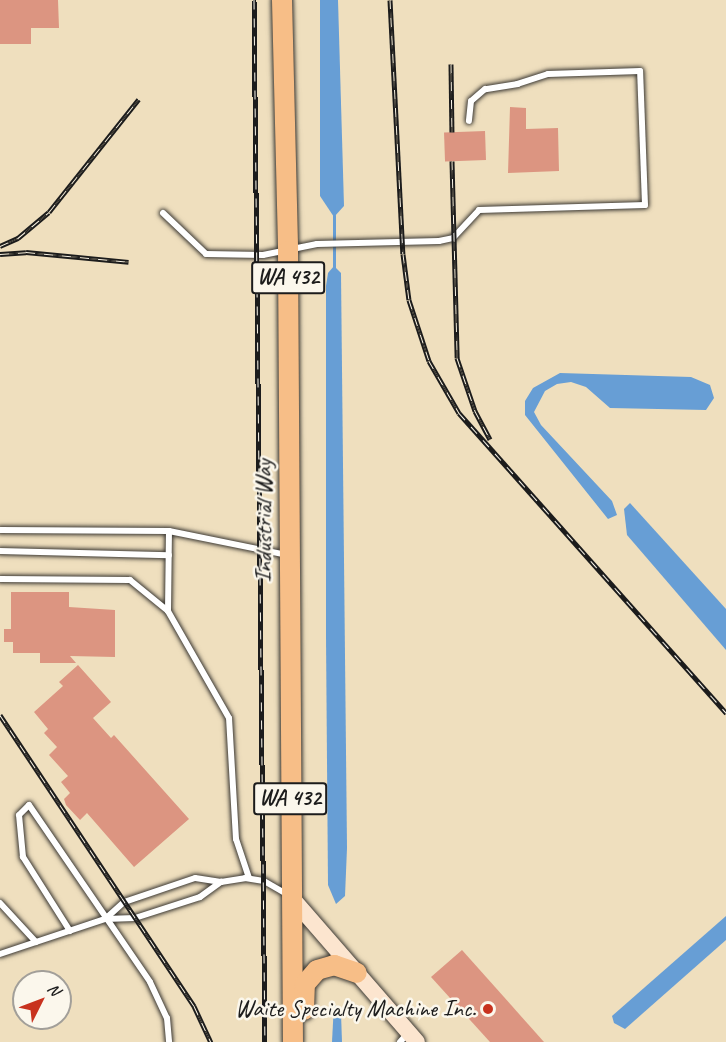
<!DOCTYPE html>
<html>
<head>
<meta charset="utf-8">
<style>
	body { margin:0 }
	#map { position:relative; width:726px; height:1042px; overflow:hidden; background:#efdfbe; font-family:Caveat,sans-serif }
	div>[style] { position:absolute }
	.water>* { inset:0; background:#679ed5 }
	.stream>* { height:3px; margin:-1.5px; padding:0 1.5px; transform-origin:1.5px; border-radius:1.5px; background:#679ed5 }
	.building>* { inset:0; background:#dc9581; transform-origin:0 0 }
	.roads { filter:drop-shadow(0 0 2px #3c3934) drop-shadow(0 0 2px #3c3934) }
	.lane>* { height:6px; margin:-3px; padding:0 3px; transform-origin:3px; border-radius:3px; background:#fff }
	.secondary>* { height:16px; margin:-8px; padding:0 8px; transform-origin:8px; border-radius:8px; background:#fce5cf }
	.primary>* { height:20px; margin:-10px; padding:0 10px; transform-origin:10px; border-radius:10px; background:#f7be87 }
	.rail>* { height:5px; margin-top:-2.5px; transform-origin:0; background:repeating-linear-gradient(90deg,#fbf7ec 0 9px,#1c1c1c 0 18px); box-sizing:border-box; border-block:2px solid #1c1c1c }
	.dots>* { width:16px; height:16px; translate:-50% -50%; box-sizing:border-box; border:3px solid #fbf7ec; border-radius:50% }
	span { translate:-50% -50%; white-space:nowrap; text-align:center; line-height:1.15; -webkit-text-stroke:5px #fbf7ec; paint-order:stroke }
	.shield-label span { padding:2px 4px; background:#fbf7ec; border:2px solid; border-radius:4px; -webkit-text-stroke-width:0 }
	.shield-label { font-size:22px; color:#1c1c1c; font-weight:700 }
	.street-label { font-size:24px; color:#1c1c1c }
	.poi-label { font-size:24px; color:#1c1c1c }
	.right { translate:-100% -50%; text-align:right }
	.north { position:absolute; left:12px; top:970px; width:60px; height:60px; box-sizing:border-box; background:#fbf7ec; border:2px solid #a29f99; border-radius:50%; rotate:48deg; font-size:16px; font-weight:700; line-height:24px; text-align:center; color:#1c1c1c }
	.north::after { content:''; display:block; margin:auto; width:21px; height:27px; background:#c8321e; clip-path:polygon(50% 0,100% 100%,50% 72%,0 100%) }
</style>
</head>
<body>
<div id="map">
	<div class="water">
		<i style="clip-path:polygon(320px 0,338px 0,344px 206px,334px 217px,320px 196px)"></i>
		<i style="clip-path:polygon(334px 266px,341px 273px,347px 848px,345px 896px,336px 904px,328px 885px,326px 636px,326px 286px,328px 273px)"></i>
		<i style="clip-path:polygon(560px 373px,691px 377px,710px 385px,714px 398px,706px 410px,610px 408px,586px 387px,571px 382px,557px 384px,545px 391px,534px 412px,541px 425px,612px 501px,617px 515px,608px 519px,525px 415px,525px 401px,533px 388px)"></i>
		<i style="clip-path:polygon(630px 503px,726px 609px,726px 650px,627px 535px,624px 509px)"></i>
		<i style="clip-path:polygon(726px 916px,726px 940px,625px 1029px,614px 1023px,612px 1016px)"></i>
		<i style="clip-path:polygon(334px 1004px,341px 1013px,342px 1042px,332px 1042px)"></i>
	</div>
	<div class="stream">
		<i style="left:334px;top:215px;width:53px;rotate:90deg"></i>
	</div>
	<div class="building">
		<i style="clip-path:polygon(0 0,58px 0,59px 28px,31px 28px,31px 44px,0 44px)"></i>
		<i style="clip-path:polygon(510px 107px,526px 108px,526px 129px,558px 128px,559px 171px,508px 173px)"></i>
		<i style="left:485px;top:131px;width:29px;height:41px;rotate:88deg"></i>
		<i style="clip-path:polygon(11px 592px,69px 592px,69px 607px,115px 610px,115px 657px,70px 656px,76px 663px,40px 663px,40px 653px,13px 653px,13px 642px,4px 642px,4px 629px,11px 629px)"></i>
		<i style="clip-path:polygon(78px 665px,111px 702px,93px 718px,111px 738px,114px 735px,189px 819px,134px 867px,87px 813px,80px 820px,66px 805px,64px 799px,70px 793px,61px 782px,68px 776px,49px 755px,57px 747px,44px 733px,48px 729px,34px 712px,63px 686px,59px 682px)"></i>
		<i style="clip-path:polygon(462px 950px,544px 1042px,490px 1042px,431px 977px)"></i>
	</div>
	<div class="roads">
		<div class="lane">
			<i style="left:163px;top:213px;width:59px;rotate:43.6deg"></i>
			<i style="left:206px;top:254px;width:57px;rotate:1deg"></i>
			<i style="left:263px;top:255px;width:55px;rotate:-11.5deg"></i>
			<i style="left:317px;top:244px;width:122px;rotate:-1.4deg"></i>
			<i style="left:439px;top:241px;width:14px;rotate:-12deg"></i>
			<i style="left:453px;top:238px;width:38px;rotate:-47deg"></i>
			<i style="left:479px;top:210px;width:166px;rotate:-1.7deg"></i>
			<i style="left:645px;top:205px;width:134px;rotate:-92.1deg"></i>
			<i style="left:640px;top:71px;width:92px;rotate:178.1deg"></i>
			<i style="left:548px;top:74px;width:32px;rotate:162deg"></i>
			<i style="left:518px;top:84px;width:33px;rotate:171deg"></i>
			<i style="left:485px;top:89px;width:18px;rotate:139deg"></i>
			<i style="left:471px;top:101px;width:20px;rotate:96deg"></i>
			<i style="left:0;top:530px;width:169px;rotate:0.3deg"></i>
			<i style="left:0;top:551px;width:169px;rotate:1.4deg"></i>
			<i style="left:0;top:579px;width:130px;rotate:0.4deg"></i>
			<i style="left:130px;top:580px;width:49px;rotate:39.2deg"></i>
			<i style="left:249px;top:878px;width:41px;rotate:-108.4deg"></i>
			<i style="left:236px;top:839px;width:121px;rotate:-93.3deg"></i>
			<i style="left:229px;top:718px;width:123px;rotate:-119.7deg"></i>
			<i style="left:168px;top:611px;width:80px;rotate:-89.3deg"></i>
			<i style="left:169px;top:531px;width:120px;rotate:11.5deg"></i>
			<i style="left:221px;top:882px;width:24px;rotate:-9deg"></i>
			<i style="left:245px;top:878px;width:19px;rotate:9deg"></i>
			<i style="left:264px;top:881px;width:28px;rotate:30deg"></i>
			<i style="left:0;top:903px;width:53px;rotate:47.3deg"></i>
			<i style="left:70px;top:931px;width:88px;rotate:-122.4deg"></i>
			<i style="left:23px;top:857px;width:42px;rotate:-95.4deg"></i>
			<i style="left:19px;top:815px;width:14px;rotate:-45deg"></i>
			<i style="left:29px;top:805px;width:214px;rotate:55.6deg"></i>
			<i style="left:150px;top:982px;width:40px;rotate:65deg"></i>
			<i style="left:167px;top:1018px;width:24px;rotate:85deg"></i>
			<i style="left:0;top:954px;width:111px;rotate:-18.4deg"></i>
			<i style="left:105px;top:919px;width:30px;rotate:-2deg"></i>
			<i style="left:135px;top:918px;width:68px;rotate:-17.9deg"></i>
			<i style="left:200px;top:897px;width:26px;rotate:-36deg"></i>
			<i style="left:221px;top:882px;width:26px;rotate:-171deg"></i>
			<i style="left:195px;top:878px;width:75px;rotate:161.3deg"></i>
			<i style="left:124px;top:902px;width:25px;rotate:138deg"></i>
			<i style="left:400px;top:1042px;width:12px;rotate:-48deg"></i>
		</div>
		<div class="secondary">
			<i style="left:291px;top:897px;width:192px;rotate:49deg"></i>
		</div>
		<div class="primary">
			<i style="left:282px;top:0;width:251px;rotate:88.6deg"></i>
			<i style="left:288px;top:251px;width:791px;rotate:89.64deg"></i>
			<i style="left:304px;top:1010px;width:26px;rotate:-88deg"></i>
			<i style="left:305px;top:984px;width:18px;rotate:-49deg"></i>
			<i style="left:317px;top:970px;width:18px;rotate:-16deg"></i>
			<i style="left:334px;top:965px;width:24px;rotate:19deg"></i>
		</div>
	</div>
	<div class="rail">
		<i style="left:254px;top:0;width:1042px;rotate:89.4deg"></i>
		<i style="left:390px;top:0;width:254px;rotate:87.1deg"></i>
		<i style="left:403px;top:254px;width:46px;rotate:82.6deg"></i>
		<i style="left:409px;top:300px;width:64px;rotate:71.8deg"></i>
		<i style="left:429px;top:361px;width:60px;rotate:60deg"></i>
		<i style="left:459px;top:413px;width:402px;rotate:48.3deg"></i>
		<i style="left:451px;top:64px;width:68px;rotate:89.2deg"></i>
		<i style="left:452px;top:161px;width:197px;rotate:88.5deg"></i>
		<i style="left:457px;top:358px;width:56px;rotate:71.2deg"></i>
		<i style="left:475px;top:411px;width:32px;rotate:62deg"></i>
		<i style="left:0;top:246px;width:20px;rotate:-24deg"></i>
		<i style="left:18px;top:238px;width:40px;rotate:-40deg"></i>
		<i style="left:49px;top:212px;width:144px;rotate:-51.5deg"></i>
		<i style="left:0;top:254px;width:26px;rotate:-4deg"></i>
		<i style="left:26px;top:252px;width:103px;rotate:5.5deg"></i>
		<i style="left:0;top:715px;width:350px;rotate:56.3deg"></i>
		<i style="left:194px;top:1006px;width:40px;rotate:65deg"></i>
	</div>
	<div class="dots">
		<i style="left:488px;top:1009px;background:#c8321e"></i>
	</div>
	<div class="shield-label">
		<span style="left:288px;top:278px">WA 432</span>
		<span style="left:290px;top:799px">WA 432</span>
	</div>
	<div class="street-label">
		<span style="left:264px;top:521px;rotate:-90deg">Industrial Way</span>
	</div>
	<div class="poi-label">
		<span class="right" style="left:476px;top:1009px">Waite Specialty Machine Inc.</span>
	</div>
	<div class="north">N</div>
</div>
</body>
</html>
